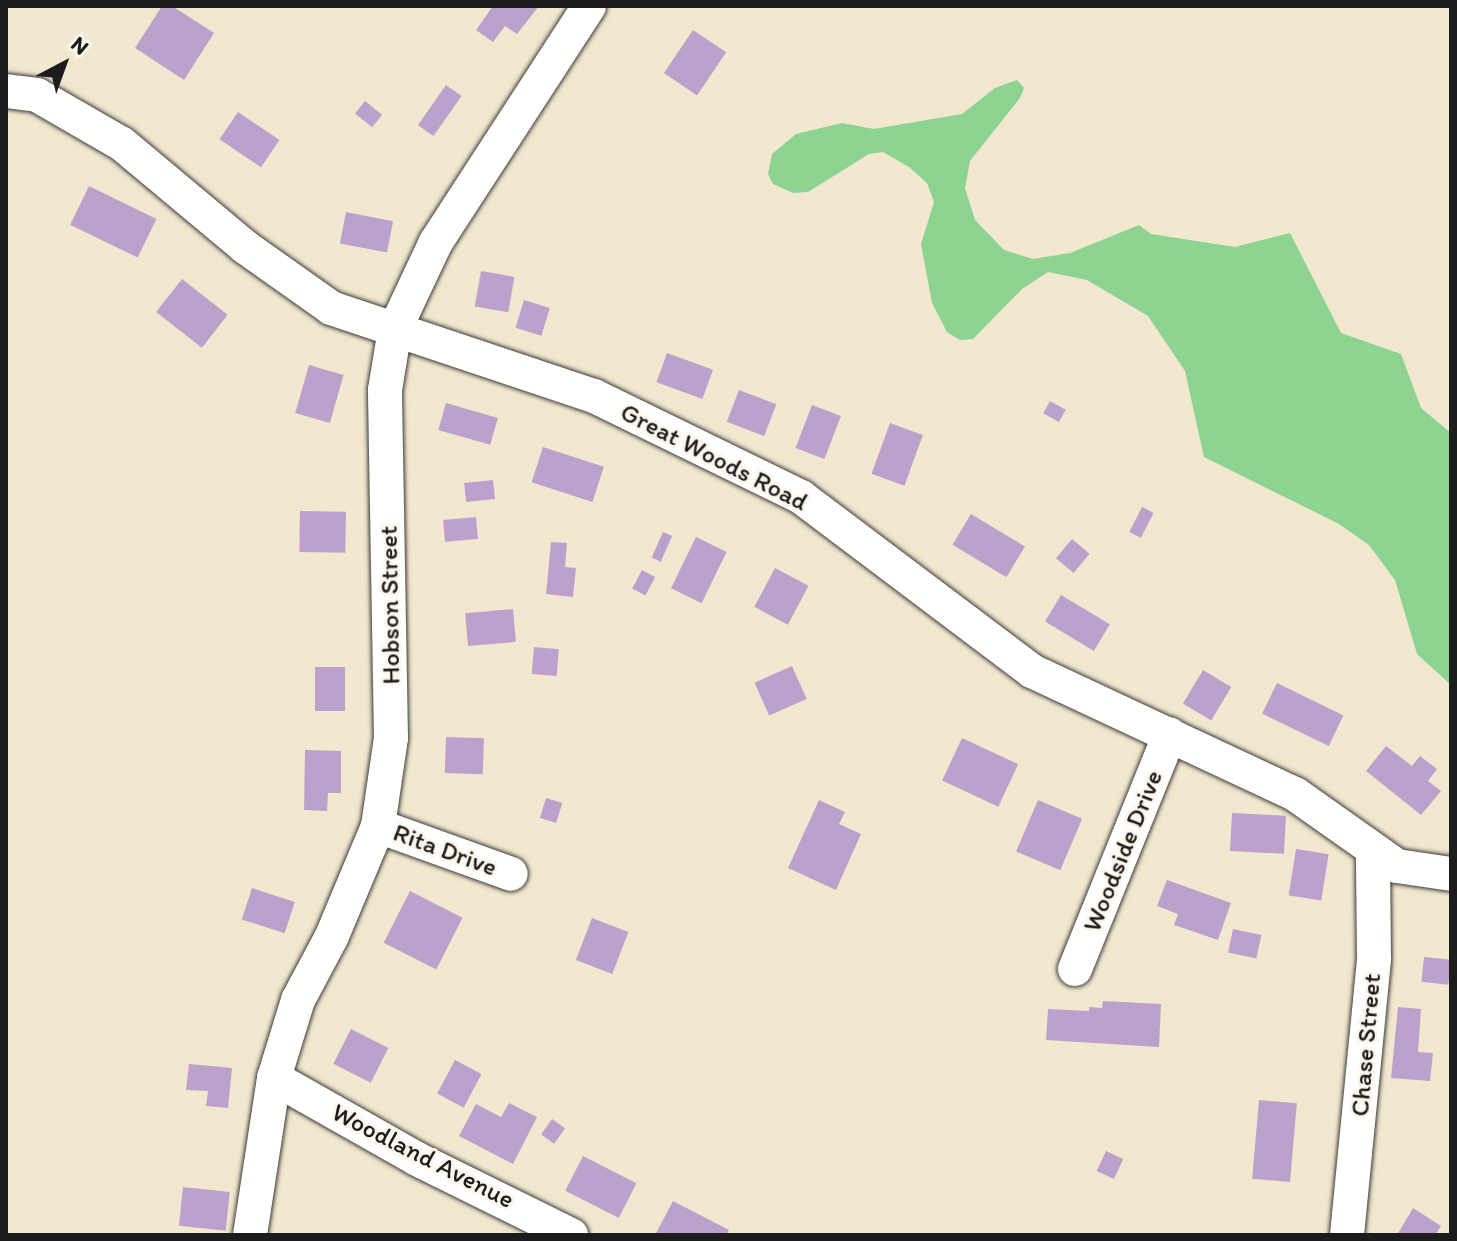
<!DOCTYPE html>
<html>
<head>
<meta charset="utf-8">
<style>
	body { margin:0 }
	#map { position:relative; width:1457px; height:1241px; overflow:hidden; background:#f1e8cf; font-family:Itim,sans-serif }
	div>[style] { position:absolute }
	.green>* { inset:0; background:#8cd490 }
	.building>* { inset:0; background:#bda1cd; transform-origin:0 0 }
	.roads { filter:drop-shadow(0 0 2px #3c3b37) drop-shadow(0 0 2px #3c3b37) }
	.minor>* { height:34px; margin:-17px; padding:0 17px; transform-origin:17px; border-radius:17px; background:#fff }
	span { translate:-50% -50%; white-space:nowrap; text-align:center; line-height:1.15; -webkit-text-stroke:6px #fbf7ec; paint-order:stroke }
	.street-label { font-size:26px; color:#1c1c1c }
	.frame { position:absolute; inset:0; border:8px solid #1c1c1c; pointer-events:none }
	.north { position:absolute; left:24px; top:24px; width:80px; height:80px; -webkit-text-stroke:6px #fbf7ec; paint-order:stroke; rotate:41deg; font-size:22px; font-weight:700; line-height:32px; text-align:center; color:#1c1c1c }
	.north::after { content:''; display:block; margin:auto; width:28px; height:36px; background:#1c1c1c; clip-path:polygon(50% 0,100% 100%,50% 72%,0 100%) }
</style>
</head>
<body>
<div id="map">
	<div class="green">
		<i style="clip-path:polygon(1017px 80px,1024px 88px,1020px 98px,970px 161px,965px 188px,975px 220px,1004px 250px,1033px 259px,1070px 253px,1139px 225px,1151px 234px,1235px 247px,1290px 233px,1341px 333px,1401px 354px,1421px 408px,1451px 433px,1451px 685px,1417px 654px,1395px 580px,1369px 545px,1339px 524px,1204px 457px,1185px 371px,1148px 316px,1087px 280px,1048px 272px,1022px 289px,973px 339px,960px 340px,947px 332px,932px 303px,921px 244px,934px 202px,927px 183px,909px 167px,883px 152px,869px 154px,808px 192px,793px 193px,773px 184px,768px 174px,772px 154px,796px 134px,842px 123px,874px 129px,962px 114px,995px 88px)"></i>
	</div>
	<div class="building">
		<i style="clip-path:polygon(162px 6px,172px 6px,214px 33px,184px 80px,135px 48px)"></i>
		<i style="clip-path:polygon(493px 6px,539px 6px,517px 34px,505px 26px,493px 42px,476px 30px)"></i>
		<i style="left:693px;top:30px;width:40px;height:52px;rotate:34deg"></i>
		<i style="left:446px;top:85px;width:19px;height:49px;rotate:35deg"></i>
		<i style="left:365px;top:101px;width:22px;height:16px;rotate:39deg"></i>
		<i style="left:238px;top:112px;width:50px;height:33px;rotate:34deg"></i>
		<i style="left:89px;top:186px;width:75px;height:43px;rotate:26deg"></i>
		<i style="left:346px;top:212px;width:48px;height:32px;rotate:11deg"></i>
		<i style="left:481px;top:271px;width:34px;height:36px;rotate:10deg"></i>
		<i style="left:182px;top:279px;width:58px;height:42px;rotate:38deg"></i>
		<i style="left:524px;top:300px;width:27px;height:29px;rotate:17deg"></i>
		<i style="left:667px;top:353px;width:49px;height:31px;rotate:20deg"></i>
		<i style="left:309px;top:365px;width:36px;height:50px;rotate:16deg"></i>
		<i style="left:739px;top:390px;width:40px;height:34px;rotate:21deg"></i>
		<i style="left:1050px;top:401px;width:18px;height:14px;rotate:29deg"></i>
		<i style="left:446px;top:403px;width:54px;height:28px;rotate:16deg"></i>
		<i style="left:812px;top:405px;width:31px;height:46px;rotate:21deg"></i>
		<i style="left:890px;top:423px;width:35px;height:54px;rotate:20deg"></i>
		<i style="left:543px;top:447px;width:64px;height:37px;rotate:18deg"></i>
		<i style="left:493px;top:480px;width:19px;height:29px;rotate:84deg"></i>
		<i style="left:1142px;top:507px;width:13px;height:28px;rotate:27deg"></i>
		<i style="left:300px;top:511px;width:46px;height:41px;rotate:1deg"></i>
		<i style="left:971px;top:514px;width:63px;height:36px;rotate:31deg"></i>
		<i style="left:476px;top:517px;width:22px;height:33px;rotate:85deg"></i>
		<i style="left:663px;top:532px;width:10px;height:28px;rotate:24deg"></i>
		<i style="left:696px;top:537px;width:34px;height:57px;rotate:26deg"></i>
		<i style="left:1072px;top:539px;width:23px;height:25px;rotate:40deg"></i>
		<i style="clip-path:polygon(551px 542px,567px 543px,565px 567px,576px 568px,573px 597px,546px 594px)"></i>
		<i style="left:775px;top:568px;width:38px;height:44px;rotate:28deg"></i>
		<i style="left:642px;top:570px;width:15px;height:21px;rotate:28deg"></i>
		<i style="left:1061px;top:595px;width:57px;height:31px;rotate:31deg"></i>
		<i style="left:513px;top:609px;width:33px;height:48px;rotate:85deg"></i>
		<i style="left:534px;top:647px;width:25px;height:27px;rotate:5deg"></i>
		<i style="left:792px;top:666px;width:36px;height:41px;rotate:66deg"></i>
		<i style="left:315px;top:667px;width:30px;height:44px"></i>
		<i style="left:1203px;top:670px;width:33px;height:39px;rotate:31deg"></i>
		<i style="left:1277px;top:683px;width:74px;height:34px;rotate:26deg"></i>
		<i style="left:446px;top:737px;width:38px;height:36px;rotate:2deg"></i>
		<i style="left:962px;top:738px;width:62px;height:47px;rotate:25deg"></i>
		<i style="clip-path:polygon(1386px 746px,1412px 766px,1420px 756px,1437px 769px,1428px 781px,1441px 791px,1421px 815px,1366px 771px)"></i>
		<i style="clip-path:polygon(305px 750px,341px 751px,341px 793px,328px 793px,327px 811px,304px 810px)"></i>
		<i style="left:546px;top:798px;width:17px;height:21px;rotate:17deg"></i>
		<i style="clip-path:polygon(819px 800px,845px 812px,839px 824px,861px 834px,836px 890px,788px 868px)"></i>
		<i style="left:1038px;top:800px;width:48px;height:56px;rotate:23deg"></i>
		<i style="left:1232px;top:813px;width:54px;height:38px;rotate:3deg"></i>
		<i style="left:1296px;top:849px;width:33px;height:47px;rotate:9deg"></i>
		<i style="clip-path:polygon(1167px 880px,1231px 903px,1218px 940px,1174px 925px,1178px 914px,1157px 906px)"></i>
		<i style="left:252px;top:888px;width:45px;height:33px;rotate:18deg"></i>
		<i style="left:410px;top:891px;width:59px;height:58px;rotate:27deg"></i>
		<i style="left:592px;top:918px;width:39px;height:45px;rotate:21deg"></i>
		<i style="left:1233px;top:929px;width:29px;height:24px;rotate:12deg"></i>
		<i style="left:1424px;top:957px;width:27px;height:25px;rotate:6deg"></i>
		<i style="clip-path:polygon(1103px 1001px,1161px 1004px,1159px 1047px,1046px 1040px,1048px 1009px,1089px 1011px,1089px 1007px,1102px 1008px)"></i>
		<i style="clip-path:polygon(1398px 1007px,1421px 1009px,1418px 1052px,1433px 1053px,1430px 1081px,1391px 1078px)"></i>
		<i style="left:351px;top:1029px;width:42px;height:39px;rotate:27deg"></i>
		<i style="left:455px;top:1060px;width:30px;height:38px;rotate:28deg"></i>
		<i style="clip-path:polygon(189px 1064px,232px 1068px,228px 1108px,206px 1106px,208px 1091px,186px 1090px)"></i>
		<i style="left:1259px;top:1100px;width:38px;height:79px;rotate:5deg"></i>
		<i style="clip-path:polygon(509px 1103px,537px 1117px,513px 1164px,459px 1136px,476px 1104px,501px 1117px)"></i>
		<i style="left:552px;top:1119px;width:16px;height:19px;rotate:35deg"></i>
		<i style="left:1106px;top:1151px;width:19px;height:22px;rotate:25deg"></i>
		<i style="left:583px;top:1156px;width:60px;height:39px;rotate:27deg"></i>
		<i style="left:183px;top:1187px;width:47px;height:39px;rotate:6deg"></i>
		<i style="clip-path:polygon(673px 1201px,729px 1230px,726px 1235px,655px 1235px)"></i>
		<i style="clip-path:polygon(1413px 1208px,1441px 1226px,1435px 1235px,1397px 1235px)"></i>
	</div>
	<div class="roads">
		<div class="minor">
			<i style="left:6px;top:91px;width:31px;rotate:7deg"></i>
			<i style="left:37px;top:95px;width:98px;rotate:30deg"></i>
			<i style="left:122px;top:144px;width:160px;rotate:39.9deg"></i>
			<i style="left:245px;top:247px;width:105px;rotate:35.3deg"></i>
			<i style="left:331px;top:308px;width:277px;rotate:18.5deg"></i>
			<i style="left:594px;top:396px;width:230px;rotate:26deg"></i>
			<i style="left:801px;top:497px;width:289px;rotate:37deg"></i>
			<i style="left:1032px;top:671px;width:290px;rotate:25.1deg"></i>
			<i style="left:1295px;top:794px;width:125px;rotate:35.2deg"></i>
			<i style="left:1397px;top:866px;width:55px;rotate:8.4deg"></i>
			<i style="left:378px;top:826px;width:141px;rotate:19.8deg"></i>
			<i style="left:1075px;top:969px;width:253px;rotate:-68deg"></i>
			<i style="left:274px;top:1078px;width:164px;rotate:29.5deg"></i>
			<i style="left:417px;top:1159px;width:172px;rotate:26.3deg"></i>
			<i style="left:250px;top:1235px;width:159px;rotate:-81.3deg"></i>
			<i style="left:274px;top:1078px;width:82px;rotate:-72.9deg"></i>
			<i style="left:298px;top:1000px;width:72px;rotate:-62deg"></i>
			<i style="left:332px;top:936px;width:119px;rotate:-67.3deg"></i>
			<i style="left:378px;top:826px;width:89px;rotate:-81.6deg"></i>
			<i style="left:391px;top:738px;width:348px;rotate:-91deg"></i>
			<i style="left:385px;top:390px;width:62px;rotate:-80.7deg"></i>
			<i style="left:395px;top:329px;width:96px;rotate:-64.8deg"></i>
			<i style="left:436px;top:242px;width:281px;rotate:-57deg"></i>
			<i style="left:1347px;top:1235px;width:278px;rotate:-84.4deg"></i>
			<i style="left:1374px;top:958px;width:104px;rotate:-90.6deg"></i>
		</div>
	</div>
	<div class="street-label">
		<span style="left:714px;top:457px;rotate:27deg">Great Woods Road</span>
		<span style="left:390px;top:605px;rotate:-91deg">Hobson Street</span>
		<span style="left:445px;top:850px;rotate:20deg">Rita Drive</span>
		<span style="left:1123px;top:851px;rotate:-68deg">Woodside Drive</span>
		<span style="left:1366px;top:1045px;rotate:-85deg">Chase Street</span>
		<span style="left:423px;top:1156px;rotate:27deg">Woodland Avenue</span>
	</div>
	<div class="frame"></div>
	<div class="north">N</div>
</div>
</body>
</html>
